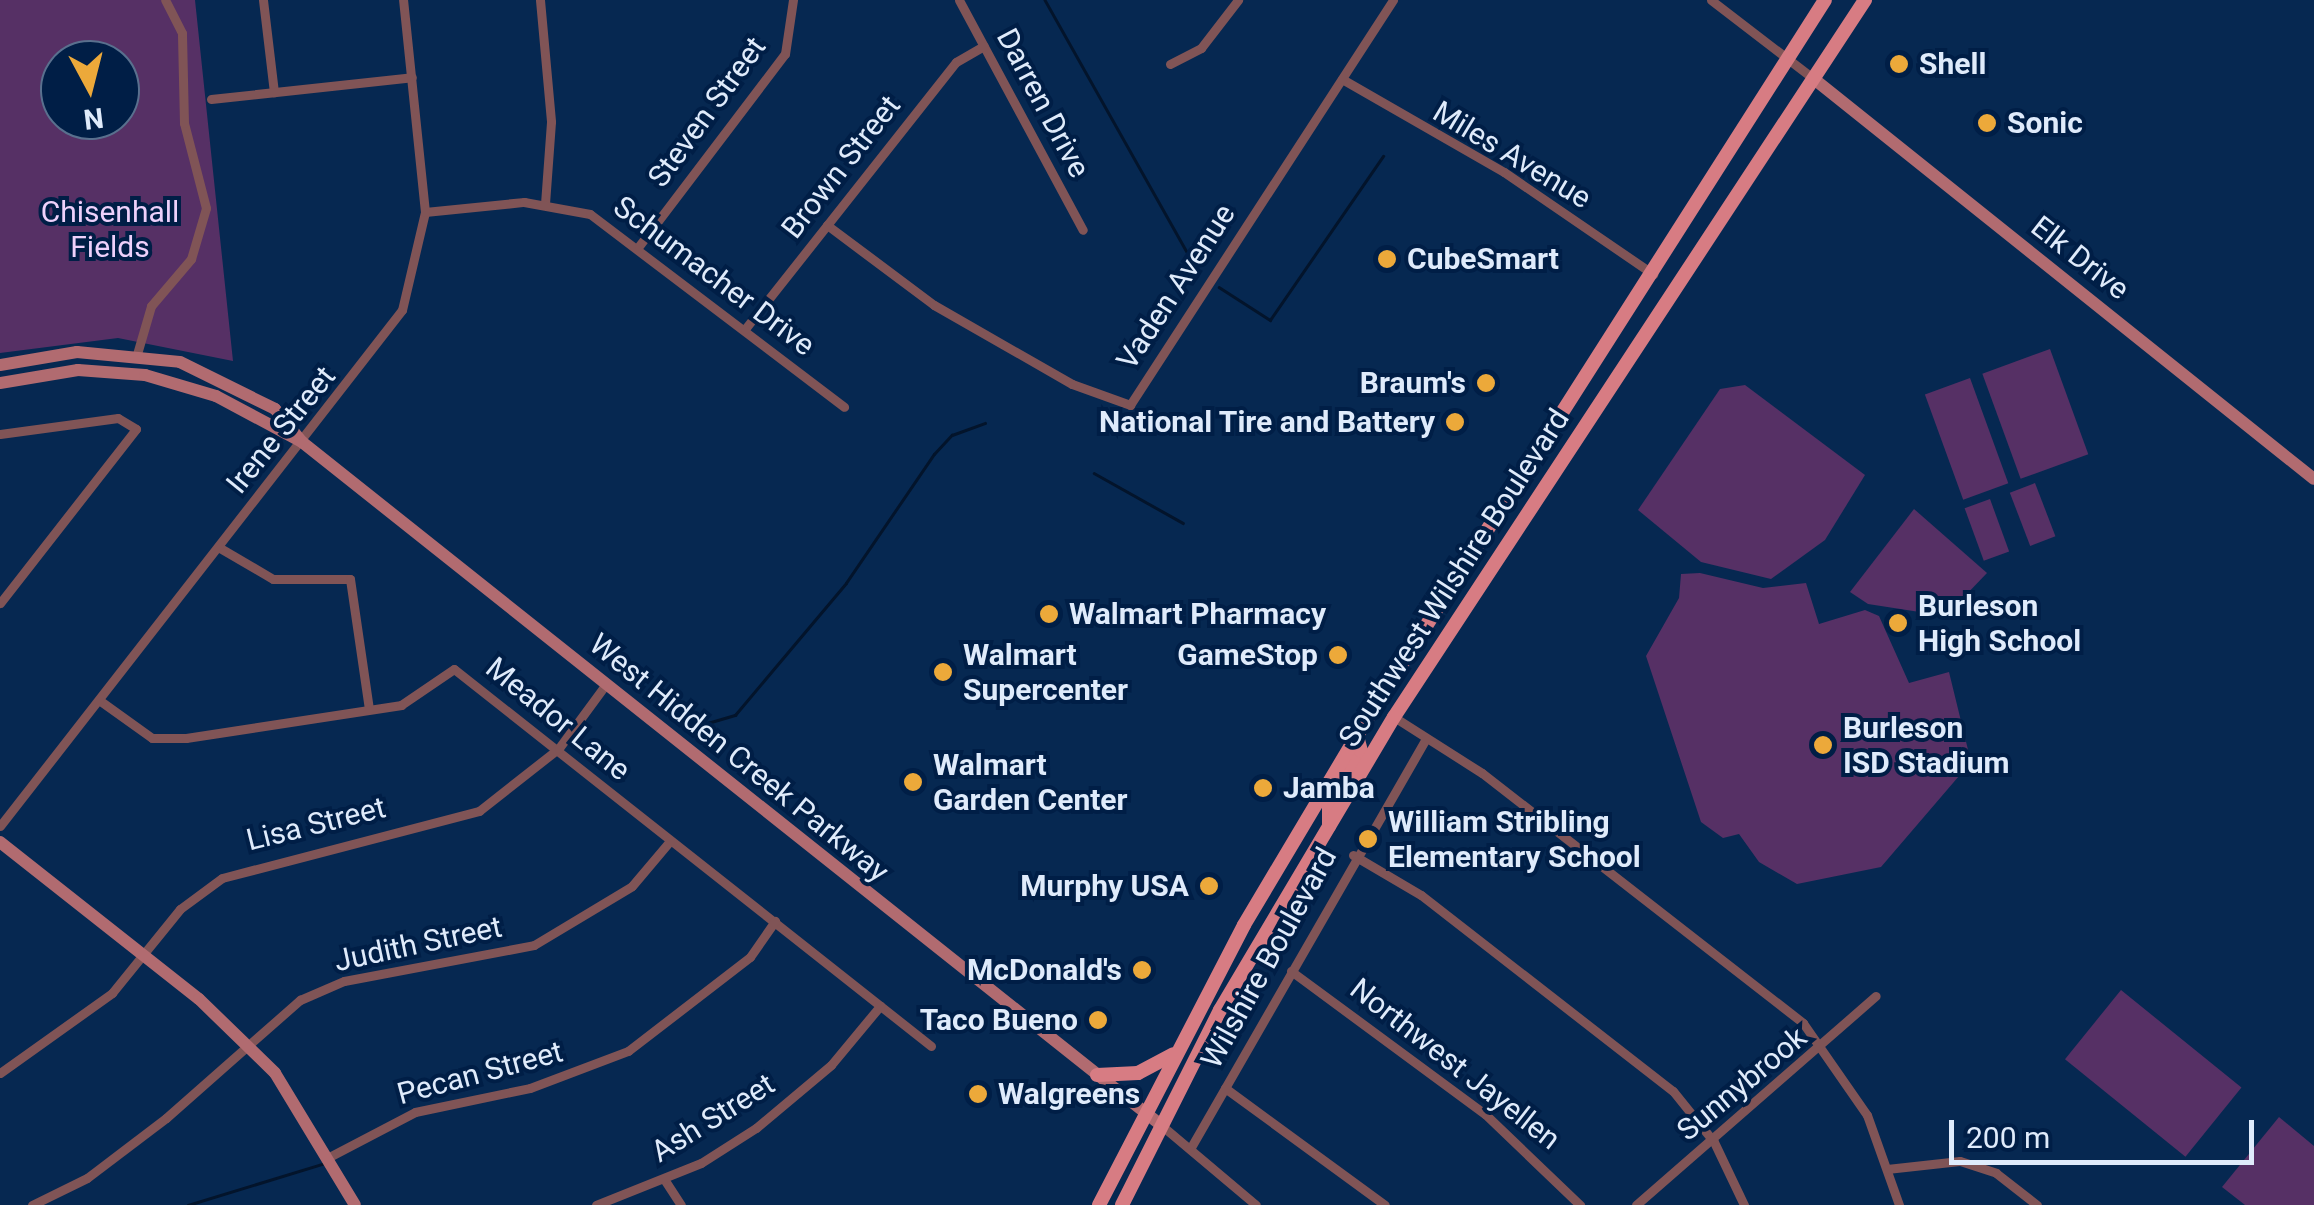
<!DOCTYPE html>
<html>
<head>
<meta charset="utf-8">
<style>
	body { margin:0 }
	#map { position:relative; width:2314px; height:1205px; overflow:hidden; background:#062851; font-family:Roboto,sans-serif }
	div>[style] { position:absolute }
	.green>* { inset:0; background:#563065; transform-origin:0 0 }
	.stream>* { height:2.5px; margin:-1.25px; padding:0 1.25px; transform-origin:1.25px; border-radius:1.25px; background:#03142b }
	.street>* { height:9px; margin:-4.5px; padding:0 4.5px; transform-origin:4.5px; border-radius:4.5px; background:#805456 }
	.secondary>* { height:12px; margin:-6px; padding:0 6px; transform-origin:6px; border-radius:6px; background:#b16b70 }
	.primary>* { height:14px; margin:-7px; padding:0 7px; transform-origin:7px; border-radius:7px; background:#d77c83 }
	.dots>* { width:28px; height:28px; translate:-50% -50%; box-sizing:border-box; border:5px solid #001e46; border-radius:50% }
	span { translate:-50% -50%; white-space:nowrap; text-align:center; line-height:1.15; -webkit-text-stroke:8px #001e46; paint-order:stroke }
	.poi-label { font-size:30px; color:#dfebfb; font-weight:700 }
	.left { translate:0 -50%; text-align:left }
	.right { translate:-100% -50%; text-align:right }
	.street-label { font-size:30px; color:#dfebfb }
	.park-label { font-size:30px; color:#eed1fb }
	.north { position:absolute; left:40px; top:40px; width:100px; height:100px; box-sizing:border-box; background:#001e46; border:2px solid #59708e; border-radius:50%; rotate:173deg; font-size:28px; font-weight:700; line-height:40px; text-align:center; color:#dfebfb }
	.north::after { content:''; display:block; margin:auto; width:35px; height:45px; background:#eca93a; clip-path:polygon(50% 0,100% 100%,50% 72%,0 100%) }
	.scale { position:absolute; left:1949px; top:1120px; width:305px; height:45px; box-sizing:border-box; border:5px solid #dfebfb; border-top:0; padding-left:12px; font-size:30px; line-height:35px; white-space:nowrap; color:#dfebfb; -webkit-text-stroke:8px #001e46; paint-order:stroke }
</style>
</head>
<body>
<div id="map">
	<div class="green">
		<i style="clip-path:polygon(evenodd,0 0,195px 0,233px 361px,118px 338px,0 353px,0 0,60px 60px,120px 60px,120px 120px,60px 120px,60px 60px)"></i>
		<i style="left:2050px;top:349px;width:112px;height:72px;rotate:70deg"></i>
		<i style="left:1970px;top:378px;width:112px;height:48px;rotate:70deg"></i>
		<i style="clip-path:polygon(1745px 385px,1865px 475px,1825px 540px,1771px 579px,1701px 562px,1638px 510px,1720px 389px)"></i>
		<i style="left:2035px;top:483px;width:57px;height:27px;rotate:69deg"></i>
		<i style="left:1990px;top:499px;width:56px;height:27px;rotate:70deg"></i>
		<i style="clip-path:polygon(1914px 509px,1987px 573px,1963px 598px,1926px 613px,1868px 604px,1850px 592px)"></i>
		<i style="clip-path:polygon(1700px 573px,1763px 588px,1806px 583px,1819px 624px,1865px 610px,1879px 616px,1909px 683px,1949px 672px,1971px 762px,1881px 867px,1797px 884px,1759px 862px,1739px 834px,1723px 838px,1701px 822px,1646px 656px,1679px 598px,1681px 574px)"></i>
		<i style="left:2121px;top:990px;width:155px;height:89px;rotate:39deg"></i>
		<i style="clip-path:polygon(2279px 1117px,2314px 1146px,2314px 1205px,2245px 1205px,2222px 1187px)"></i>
	</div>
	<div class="stream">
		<i style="left:1045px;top:0;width:313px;rotate:60.6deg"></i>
		<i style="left:1219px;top:287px;width:61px;rotate:32.9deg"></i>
		<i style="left:1270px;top:320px;width:199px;rotate:-55.4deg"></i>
		<i style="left:1094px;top:473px;width:102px;rotate:29.3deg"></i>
		<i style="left:694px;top:727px;width:43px;rotate:-16.3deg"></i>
		<i style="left:735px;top:715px;width:172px;rotate:-49.9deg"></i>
		<i style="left:846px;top:583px;width:156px;rotate:-55.7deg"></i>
		<i style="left:934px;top:454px;width:26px;rotate:-47deg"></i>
		<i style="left:952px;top:435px;width:35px;rotate:-20deg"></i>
		<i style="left:188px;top:1205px;width:140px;rotate:-17deg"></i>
	</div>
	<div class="street">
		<i style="left:263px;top:0;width:93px;rotate:83.2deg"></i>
		<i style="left:540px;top:0;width:122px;rotate:84.8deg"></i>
		<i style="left:551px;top:122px;width:81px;rotate:94.2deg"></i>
		<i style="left:959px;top:0;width:261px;rotate:61.7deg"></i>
		<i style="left:1711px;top:0;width:130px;rotate:37.5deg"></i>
		<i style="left:1170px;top:64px;width:35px;rotate:-27deg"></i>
		<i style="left:1201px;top:48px;width:61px;rotate:-52.4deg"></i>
		<i style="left:1342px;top:79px;width:187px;rotate:29.9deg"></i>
		<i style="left:1504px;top:172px;width:181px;rotate:34.4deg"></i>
		<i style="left:211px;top:99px;width:202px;rotate:-6.2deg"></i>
		<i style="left:425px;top:212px;width:100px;rotate:-5.8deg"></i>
		<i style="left:524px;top:202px;width:67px;rotate:10.3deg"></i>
		<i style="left:590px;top:214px;width:319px;rotate:37.2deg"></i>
		<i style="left:827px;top:225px;width:134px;rotate:36.8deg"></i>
		<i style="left:934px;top:305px;width:159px;rotate:29.8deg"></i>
		<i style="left:1072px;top:384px;width:62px;rotate:19.9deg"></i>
		<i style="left:1130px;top:405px;width:483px;rotate:-57deg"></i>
		<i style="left:639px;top:246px;width:241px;rotate:-52.8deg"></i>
		<i style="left:785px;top:54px;width:55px;rotate:-81.6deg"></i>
		<i style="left:745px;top:329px;width:340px;rotate:-51.7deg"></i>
		<i style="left:956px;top:62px;width:32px;rotate:-30deg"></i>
		<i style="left:137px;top:354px;width:50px;rotate:-73.7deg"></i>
		<i style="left:151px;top:306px;width:62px;rotate:-49.6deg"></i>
		<i style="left:191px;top:259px;width:53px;rotate:-73.6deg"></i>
		<i style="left:206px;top:208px;width:88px;rotate:-104.5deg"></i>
		<i style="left:184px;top:123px;width:90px;rotate:-91.3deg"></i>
		<i style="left:182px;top:33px;width:37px;rotate:-117deg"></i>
		<i style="left:0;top:434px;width:119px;rotate:-7.7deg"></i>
		<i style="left:118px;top:418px;width:21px;rotate:31deg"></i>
		<i style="left:136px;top:429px;width:221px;rotate:128deg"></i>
		<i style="left:220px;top:548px;width:61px;rotate:30.3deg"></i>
		<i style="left:273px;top:579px;width:77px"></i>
		<i style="left:350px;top:579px;width:131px;rotate:81.7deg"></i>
		<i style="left:99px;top:700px;width:65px;rotate:35.6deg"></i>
		<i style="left:152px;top:738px;width:34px"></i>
		<i style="left:186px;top:738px;width:218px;rotate:-8.7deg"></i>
		<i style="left:401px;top:705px;width:64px;rotate:-34.2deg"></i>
		<i style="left:454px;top:669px;width:608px;rotate:38.32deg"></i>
		<i style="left:1394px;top:717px;width:104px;rotate:32.5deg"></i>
		<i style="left:1482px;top:773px;width:407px;rotate:37.9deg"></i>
		<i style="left:1803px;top:1023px;width:112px;rotate:55.2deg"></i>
		<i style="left:1867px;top:1115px;width:96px;rotate:70.4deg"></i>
		<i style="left:0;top:826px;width:654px;rotate:-52.08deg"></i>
		<i style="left:402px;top:310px;width:101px;rotate:-76.8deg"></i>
		<i style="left:425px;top:212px;width:213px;rotate:-95.9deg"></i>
		<i style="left:1353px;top:855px;width:79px;rotate:30.5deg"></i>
		<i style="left:1421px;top:895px;width:319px;rotate:37.9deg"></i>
		<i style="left:1673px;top:1091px;width:65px;rotate:51.2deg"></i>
		<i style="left:1714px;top:1142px;width:70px;rotate:64.5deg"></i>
		<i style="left:1291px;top:971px;width:241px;rotate:36.4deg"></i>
		<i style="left:1485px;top:1114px;width:132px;rotate:43.8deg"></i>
		<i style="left:0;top:1073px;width:138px;rotate:-35.5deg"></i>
		<i style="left:112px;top:993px;width:108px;rotate:-51deg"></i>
		<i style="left:180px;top:909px;width:52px;rotate:-36.4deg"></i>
		<i style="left:222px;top:878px;width:266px;rotate:-14.6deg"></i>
		<i style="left:479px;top:811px;width:102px;rotate:-38.2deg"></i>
		<i style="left:559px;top:748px;width:79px;rotate:-53.7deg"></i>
		<i style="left:1225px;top:1088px;width:198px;rotate:36.2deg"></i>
		<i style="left:1161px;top:1125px;width:124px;rotate:40.1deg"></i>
		<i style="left:1190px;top:1149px;width:472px;rotate:-60.1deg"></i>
		<i style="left:331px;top:1156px;width:95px;rotate:-27.6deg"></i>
		<i style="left:415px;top:1112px;width:117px;rotate:-11.8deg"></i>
		<i style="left:530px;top:1088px;width:105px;rotate:-20.7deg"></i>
		<i style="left:628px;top:1051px;width:154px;rotate:-37.6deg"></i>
		<i style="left:750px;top:957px;width:44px;rotate:-55.2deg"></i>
		<i style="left:1887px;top:1169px;width:73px;rotate:-6.3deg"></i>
		<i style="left:1960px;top:1161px;width:38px;rotate:18deg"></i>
		<i style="left:1996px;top:1173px;width:52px;rotate:38deg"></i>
		<i style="left:664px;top:1179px;width:31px;rotate:57deg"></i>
		<i style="left:32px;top:1205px;width:61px;rotate:-26.1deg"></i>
		<i style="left:87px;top:1178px;width:99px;rotate:-37.2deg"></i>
		<i style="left:166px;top:1118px;width:179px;rotate:-41.4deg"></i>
		<i style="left:300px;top:1000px;width:48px;rotate:-23.4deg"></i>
		<i style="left:344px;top:981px;width:193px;rotate:-10.7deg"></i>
		<i style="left:534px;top:945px;width:114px;rotate:-31deg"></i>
		<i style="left:632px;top:886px;width:59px;rotate:-49.8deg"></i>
		<i style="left:596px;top:1205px;width:113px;rotate:-21.8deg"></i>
		<i style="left:701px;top:1163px;width:65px;rotate:-32.5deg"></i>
		<i style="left:756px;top:1128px;width:98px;rotate:-40deg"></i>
		<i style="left:831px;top:1065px;width:77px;rotate:-50.3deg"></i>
		<i style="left:1636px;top:1205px;width:318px;rotate:-41.1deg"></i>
	</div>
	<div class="secondary">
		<i style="left:1814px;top:79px;width:640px;rotate:38.66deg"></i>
		<i style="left:0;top:365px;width:78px;rotate:-9.6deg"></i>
		<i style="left:77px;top:352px;width:103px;rotate:5.5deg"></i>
		<i style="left:180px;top:362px;width:106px;rotate:26.3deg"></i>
		<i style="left:275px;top:409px;width:43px;rotate:50.7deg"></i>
		<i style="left:0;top:383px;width:79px;rotate:-9.5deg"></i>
		<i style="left:78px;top:370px;width:67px;rotate:4.3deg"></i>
		<i style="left:145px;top:375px;width:74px;rotate:16.5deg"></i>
		<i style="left:216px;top:396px;width:98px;rotate:28.1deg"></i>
		<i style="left:302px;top:442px;width:1097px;rotate:38.49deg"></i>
		<i style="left:0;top:842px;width:253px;rotate:38.3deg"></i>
		<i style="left:199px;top:999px;width:106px;rotate:44.2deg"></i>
		<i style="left:275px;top:1073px;width:154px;rotate:58.8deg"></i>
	</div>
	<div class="primary">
		<i style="left:1329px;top:826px;width:23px;rotate:-90deg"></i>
		<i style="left:1329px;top:803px;width:61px;rotate:-58.4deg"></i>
		<i style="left:1361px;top:751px;width:16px;rotate:-105deg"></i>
		<i style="left:1097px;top:1075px;width:41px;rotate:-2.8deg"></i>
		<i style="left:1138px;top:1073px;width:40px;rotate:-28deg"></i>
		<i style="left:1099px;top:1205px;width:315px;rotate:-62.6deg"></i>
		<i style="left:1244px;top:925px;width:242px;rotate:-59.2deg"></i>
		<i style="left:1368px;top:717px;width:850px;rotate:-57.49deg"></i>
		<i style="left:1122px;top:1205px;width:218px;rotate:-63.3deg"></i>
		<i style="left:1220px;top:1010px;width:341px;rotate:-59.3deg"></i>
		<i style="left:1394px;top:717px;width:858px;rotate:-56.7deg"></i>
	</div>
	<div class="dots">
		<i style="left:1899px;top:64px;background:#eca93a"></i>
		<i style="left:1987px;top:123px;background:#eca93a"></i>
		<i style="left:1387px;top:259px;background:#eca93a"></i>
		<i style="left:1486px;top:383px;background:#eca93a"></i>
		<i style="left:1455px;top:422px;background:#eca93a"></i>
		<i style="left:1049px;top:614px;background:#eca93a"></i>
		<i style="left:1898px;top:623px;background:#eca93a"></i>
		<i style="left:1338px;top:655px;background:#eca93a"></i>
		<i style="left:943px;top:672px;background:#eca93a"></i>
		<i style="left:1823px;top:745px;background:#eca93a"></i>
		<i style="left:913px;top:782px;background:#eca93a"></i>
		<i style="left:1263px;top:788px;background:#eca93a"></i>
		<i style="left:1368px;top:839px;background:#eca93a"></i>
		<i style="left:1209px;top:886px;background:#eca93a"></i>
		<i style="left:1142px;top:970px;background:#eca93a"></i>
		<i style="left:1098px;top:1020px;background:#eca93a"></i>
		<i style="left:978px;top:1094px;background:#eca93a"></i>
	</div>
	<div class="poi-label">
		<span class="left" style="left:1919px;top:64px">Shell</span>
		<span class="left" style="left:2007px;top:123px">Sonic</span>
		<span class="left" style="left:1407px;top:259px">CubeSmart</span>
		<span class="right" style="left:1466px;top:383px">Braum's</span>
		<span class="right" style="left:1435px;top:422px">National Tire and Battery</span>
		<span class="left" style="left:1918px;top:623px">Burleson<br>High School</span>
		<span class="left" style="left:1069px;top:614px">Walmart Pharmacy</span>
		<span class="left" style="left:963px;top:672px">Walmart<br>Supercenter</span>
		<span class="right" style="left:1318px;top:655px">GameStop</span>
		<span class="left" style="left:1843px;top:745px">Burleson<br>ISD Stadium</span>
		<span class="left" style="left:933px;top:782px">Walmart<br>Garden Center</span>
		<span class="left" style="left:1283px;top:788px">Jamba</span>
		<span class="left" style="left:1388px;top:839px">William Stribling<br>Elementary School</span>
		<span class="right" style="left:1189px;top:886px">Murphy USA</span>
		<span class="right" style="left:1122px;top:970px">McDonald's</span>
		<span class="right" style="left:1078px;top:1020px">Taco Bueno</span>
		<span class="left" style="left:998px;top:1094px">Walgreens</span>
	</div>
	<div class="street-label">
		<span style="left:1043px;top:103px;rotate:62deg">Darren Drive</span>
		<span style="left:707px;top:112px;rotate:-54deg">Steven Street</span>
		<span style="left:1512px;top:155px;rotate:31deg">Miles Avenue</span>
		<span style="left:841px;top:167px;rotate:-52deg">Brown Street</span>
		<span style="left:2080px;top:258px;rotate:38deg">Elk Drive</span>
		<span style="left:714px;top:276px;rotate:37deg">Schumacher Drive</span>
		<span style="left:1176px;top:287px;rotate:-57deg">Vaden Avenue</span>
		<span style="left:281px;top:430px;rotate:-51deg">Irene Street</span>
		<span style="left:1454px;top:578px;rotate:-57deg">Southwest Wilshire Boulevard</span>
		<span style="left:558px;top:719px;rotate:39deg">Meador Lane</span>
		<span style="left:739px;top:758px;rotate:39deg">West Hidden Creek Parkway</span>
		<span style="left:316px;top:824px;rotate:-14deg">Lisa Street</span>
		<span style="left:418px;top:944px;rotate:-12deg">Judith Street</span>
		<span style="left:1269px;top:958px;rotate:-61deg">Wilshire Boulevard</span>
		<span style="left:1455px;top:1064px;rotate:38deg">Northwest Jayellen</span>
		<span style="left:480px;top:1073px;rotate:-15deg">Pecan Street</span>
		<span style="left:1742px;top:1084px;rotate:-40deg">Sunnybrook</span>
		<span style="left:713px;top:1118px;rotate:-32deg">Ash Street</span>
	</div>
	<div class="park-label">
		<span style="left:110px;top:229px">Chisenhall<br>Fields</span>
	</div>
	<div class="north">N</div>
	<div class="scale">200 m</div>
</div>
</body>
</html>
